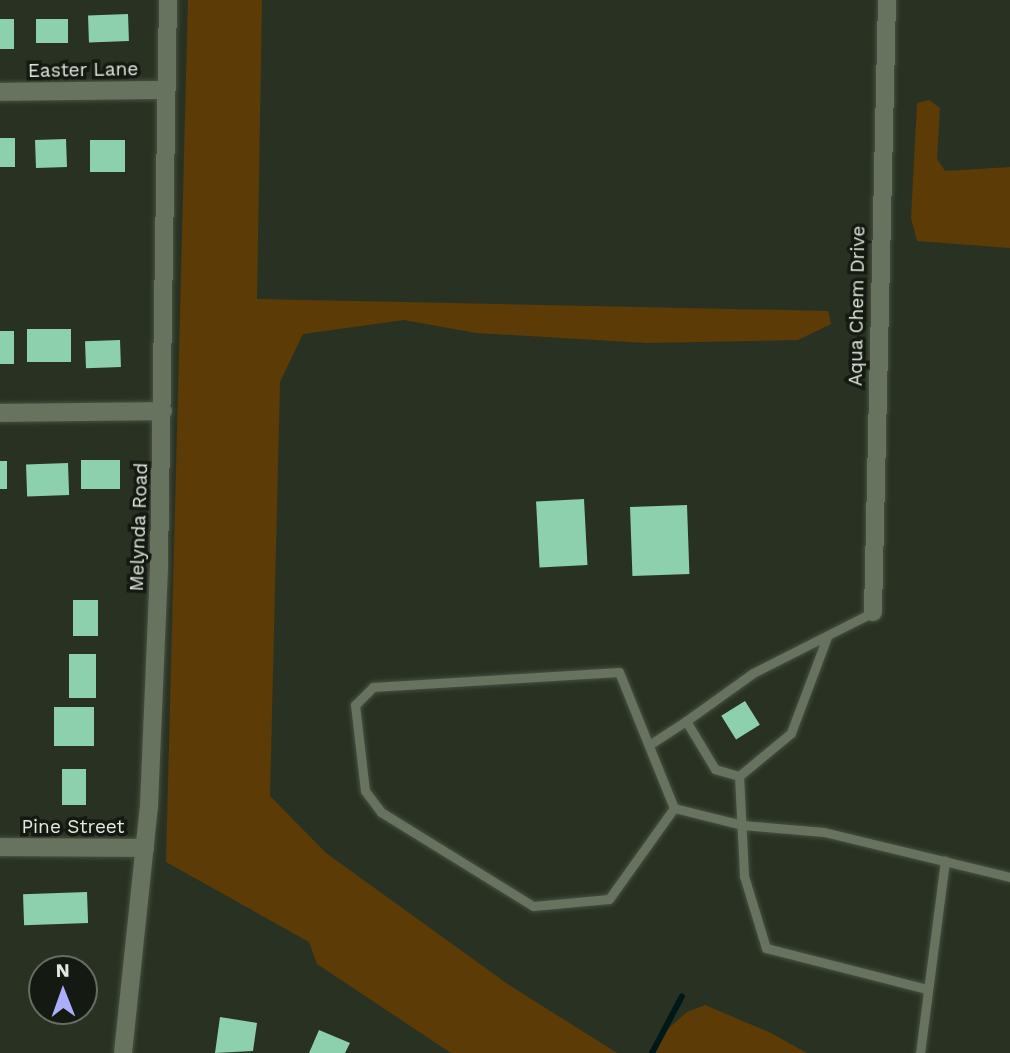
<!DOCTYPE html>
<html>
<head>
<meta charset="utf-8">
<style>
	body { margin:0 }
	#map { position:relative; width:1010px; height:1053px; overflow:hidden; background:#293222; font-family:"Work Sans",sans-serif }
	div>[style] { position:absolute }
	.green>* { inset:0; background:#5d3b06 }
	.stream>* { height:6px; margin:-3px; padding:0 3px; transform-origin:3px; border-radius:3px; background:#001918 }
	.building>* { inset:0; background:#8dd0ae; transform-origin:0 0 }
	.roads { filter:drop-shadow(0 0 2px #485041) drop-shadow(0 0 2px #485041) }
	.lane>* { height:9px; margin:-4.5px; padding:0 4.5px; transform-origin:4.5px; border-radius:4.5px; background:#67725f }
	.street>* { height:18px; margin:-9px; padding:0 9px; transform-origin:9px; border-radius:9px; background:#67725f }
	span { translate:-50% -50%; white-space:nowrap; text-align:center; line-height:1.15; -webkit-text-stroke:7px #141911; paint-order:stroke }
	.street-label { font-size:19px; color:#e3e9de }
	.north { position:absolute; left:28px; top:955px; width:70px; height:70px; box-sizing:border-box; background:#141911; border:2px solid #676c63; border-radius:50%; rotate:359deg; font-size:19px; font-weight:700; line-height:28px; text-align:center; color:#e3e9de }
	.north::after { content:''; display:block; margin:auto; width:24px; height:32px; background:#abaffb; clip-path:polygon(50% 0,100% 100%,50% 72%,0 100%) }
</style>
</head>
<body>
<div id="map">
	<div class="green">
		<i style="clip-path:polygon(188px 0,262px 0,257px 299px,828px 311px,831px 324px,798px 340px,647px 343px,476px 333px,404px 320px,303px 334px,280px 382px,270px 796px,326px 853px,509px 985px,617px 1053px,451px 1053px,317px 964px,309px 942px,166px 862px)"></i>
		<i style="clip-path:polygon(929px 100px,940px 108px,937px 159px,945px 171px,1010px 167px,1010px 248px,917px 241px,911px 218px,917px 103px)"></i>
		<i style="clip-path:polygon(705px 1005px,769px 1032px,807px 1053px,652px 1053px,662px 1034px,687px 1012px)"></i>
	</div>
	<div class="stream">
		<i style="left:652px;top:1053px;width:64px;rotate:-62.2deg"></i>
	</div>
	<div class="building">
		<i style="left:128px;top:14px;width:27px;height:40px;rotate:88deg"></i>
		<i style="left:0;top:19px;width:14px;height:30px"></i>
		<i style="left:68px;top:19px;width:24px;height:32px;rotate:90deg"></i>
		<i style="left:0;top:138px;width:15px;height:29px"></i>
		<i style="left:66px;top:139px;width:28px;height:31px;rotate:88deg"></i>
		<i style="left:90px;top:140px;width:35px;height:32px"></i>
		<i style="left:71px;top:329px;width:33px;height:44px;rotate:90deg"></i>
		<i style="left:14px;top:331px;width:33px;height:14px;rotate:90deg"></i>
		<i style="left:120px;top:340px;width:27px;height:35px;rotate:88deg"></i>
		<i style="left:81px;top:460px;width:39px;height:29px"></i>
		<i style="left:0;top:461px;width:7px;height:28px"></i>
		<i style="left:68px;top:463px;width:32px;height:42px;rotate:88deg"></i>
		<i style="left:584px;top:499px;width:66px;height:48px;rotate:87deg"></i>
		<i style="left:687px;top:505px;width:69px;height:57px;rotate:88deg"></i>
		<i style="left:73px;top:600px;width:25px;height:36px"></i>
		<i style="left:69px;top:654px;width:27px;height:44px"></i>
		<i style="left:745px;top:701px;width:28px;height:28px;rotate:58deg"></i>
		<i style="left:94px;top:707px;width:39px;height:40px;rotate:90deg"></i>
		<i style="left:62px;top:769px;width:24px;height:36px"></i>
		<i style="left:87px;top:892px;width:31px;height:64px;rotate:88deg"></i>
		<i style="clip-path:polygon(44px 1011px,78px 1011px,79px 1019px,45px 1020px)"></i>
		<i style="clip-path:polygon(220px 1017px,257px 1023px,253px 1051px,215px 1053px)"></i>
		<i style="clip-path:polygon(319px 1030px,350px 1043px,345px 1053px,309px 1053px)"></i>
	</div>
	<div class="roads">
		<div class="lane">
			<i style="left:827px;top:637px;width:103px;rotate:110.6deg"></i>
			<i style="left:791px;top:733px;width:67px;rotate:140.4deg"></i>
			<i style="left:739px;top:776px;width:25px;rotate:-164deg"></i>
			<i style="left:715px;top:769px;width:56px;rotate:-121.1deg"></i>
			<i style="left:686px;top:721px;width:82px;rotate:-35.6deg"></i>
			<i style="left:753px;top:673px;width:135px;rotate:-26.9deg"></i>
			<i style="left:649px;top:745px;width:44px;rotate:-33deg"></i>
			<i style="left:739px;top:776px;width:100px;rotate:87.1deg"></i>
			<i style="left:744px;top:876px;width:75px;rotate:73deg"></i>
			<i style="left:766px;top:948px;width:166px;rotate:14.3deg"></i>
			<i style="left:674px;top:808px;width:112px;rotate:125.5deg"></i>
			<i style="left:609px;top:899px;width:76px;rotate:174.7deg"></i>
			<i style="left:533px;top:906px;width:179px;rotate:-148.3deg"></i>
			<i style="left:381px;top:812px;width:26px;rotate:-127deg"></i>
			<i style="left:365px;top:791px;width:87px;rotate:-96.6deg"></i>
			<i style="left:355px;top:705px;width:25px;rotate:-45deg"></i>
			<i style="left:373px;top:687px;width:246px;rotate:-3.5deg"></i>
			<i style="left:619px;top:672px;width:147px;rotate:68deg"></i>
			<i style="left:674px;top:808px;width:70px;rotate:14deg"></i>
			<i style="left:742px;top:825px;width:82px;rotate:4.9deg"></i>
			<i style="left:824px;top:832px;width:191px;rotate:13.6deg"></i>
			<i style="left:920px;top:1053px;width:194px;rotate:-82.6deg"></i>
		</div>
		<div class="street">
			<i style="left:0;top:92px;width:166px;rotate:-0.7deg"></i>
			<i style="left:0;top:413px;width:163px;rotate:-0.7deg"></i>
			<i style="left:873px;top:612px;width:612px;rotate:-88.69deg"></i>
			<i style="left:0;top:847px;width:145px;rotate:0.4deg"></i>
			<i style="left:123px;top:1053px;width:248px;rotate:-84deg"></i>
			<i style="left:149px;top:806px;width:242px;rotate:-87.6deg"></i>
			<i style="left:159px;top:564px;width:564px;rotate:-89.09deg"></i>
		</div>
	</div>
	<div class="street-label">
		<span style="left:83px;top:70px;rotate:-1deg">Easter Lane</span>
		<span style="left:857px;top:306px;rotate:-89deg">Aqua Chem Drive</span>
		<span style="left:139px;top:527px;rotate:-88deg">Melynda Road</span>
		<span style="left:73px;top:827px">Pine Street</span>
	</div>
	<div class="north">N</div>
</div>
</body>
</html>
